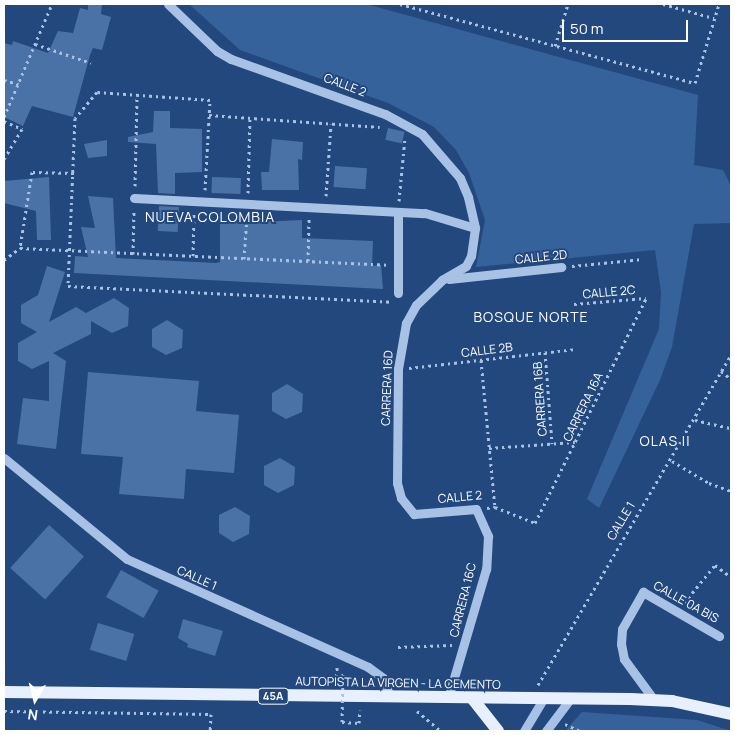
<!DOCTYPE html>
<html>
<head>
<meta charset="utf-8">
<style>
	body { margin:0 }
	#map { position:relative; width:735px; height:735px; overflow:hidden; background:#23487e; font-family:Manrope,sans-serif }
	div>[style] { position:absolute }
	.green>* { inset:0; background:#36629c }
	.building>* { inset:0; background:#4b72a7; transform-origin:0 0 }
	.path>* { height:3px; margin-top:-1.5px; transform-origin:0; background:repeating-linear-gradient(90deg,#a8c2e6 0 2.5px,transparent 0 6.5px) }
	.minor>* { height:9px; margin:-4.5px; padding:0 4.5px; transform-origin:4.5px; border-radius:4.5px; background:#a8c2e6 }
	.major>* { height:12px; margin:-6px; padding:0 6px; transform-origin:6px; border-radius:6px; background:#e9f0fd }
	.path-bridge>* { height:3px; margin-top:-1.5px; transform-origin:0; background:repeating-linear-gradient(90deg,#a8c2e6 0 2.5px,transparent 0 6.5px) }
	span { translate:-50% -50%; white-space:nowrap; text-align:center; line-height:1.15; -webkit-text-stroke:4px #23487e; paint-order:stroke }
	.shield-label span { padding:1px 4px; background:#23487e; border:1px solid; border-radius:4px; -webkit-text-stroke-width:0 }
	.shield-label { font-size:11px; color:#fff; font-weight:700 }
	.street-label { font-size:12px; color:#fff }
	.neighbourhood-label { font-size:14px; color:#fff; letter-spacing:1px }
	.frame { position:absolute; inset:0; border:5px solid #fff; pointer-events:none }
	.north { position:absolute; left:10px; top:675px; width:50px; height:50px; -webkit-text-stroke:4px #23487e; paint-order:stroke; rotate:188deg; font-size:14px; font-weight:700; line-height:20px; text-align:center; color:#fff }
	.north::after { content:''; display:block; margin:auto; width:18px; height:22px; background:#fff; clip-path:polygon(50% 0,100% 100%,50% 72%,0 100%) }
	.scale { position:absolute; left:562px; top:20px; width:126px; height:22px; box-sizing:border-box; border:2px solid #fff; border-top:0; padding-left:6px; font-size:15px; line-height:18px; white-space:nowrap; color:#fff; -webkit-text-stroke:4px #23487e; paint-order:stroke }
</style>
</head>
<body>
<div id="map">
	<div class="green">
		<i style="clip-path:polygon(189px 4px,366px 4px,698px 95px,694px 165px,723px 170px,731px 186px,731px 223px,694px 224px,672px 347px,660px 380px,599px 508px,587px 499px,659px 329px,661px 292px,655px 250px,476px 267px,485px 220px,469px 173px,456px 150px,434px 127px,388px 103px,240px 50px)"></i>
		<i style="clip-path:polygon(582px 712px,697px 720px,731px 731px,565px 731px)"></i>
	</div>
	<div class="building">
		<i style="clip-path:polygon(88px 4px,102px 4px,101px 14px,111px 17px,102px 50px,93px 48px,90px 55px,73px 117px,32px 106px,23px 126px,4px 117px,4px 43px,12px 45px,13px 41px,48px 53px,58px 31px,73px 33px,80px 8px,88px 10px)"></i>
		<i style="clip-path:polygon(154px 111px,170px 111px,170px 128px,202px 129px,202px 172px,175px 173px,175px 194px,158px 193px,156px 144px,128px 142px,128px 137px,153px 132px)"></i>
		<i style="left:388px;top:128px;width:17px;height:12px;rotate:13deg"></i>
		<i style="clip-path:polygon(272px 139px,303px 142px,302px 160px,298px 159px,299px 190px,262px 190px,261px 172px,269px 172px)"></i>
		<i style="clip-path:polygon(107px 140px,107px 156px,88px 158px,84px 144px)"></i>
		<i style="left:335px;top:166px;width:32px;height:21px;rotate:4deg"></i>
		<i style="clip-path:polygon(49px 177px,51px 240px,37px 240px,36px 211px,4px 203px,4px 181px)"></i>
		<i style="left:212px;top:177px;width:29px;height:16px;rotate:2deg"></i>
		<i style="clip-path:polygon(88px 196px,113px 198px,116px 258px,216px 263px,220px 262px,220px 224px,302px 220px,302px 238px,373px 241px,372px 266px,381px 265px,383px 289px,74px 273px,75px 256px,88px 257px,81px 227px,95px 228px)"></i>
		<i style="left:159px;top:206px;width:20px;height:25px;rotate:3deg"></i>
		<i style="clip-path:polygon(47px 266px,65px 272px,49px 322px,76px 307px,86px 313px,114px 298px,129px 308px,128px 326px,112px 333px,91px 321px,91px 334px,53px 353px,66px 361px,56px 449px,17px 444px,23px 398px,49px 401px,49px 361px,32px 369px,18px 361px,18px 343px,37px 332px,21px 323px,21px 305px,38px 295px)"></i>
		<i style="clip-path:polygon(167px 320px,183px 330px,182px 348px,166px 355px,152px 347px,152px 329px)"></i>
		<i style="clip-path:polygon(88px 372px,199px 381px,196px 411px,239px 415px,234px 473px,186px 469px,184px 499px,119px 494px,123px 457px,81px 454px)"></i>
		<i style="clip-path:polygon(287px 384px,303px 394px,302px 412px,286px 419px,272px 411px,272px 393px)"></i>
		<i style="clip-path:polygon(280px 458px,295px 467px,294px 485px,278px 493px,264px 485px,264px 466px)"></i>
		<i style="clip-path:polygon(235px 507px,250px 516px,249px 534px,233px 542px,219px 533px,219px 515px)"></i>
		<i style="left:49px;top:525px;width:47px;height:58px;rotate:42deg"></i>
		<i style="left:121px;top:570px;width:43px;height:31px;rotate:29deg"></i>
		<i style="clip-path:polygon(183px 619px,223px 631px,215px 656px,187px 647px,188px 644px,178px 638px)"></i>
		<i style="left:98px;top:623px;width:38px;height:28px;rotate:17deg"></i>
	</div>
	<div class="path">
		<i style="left:400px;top:4px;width:305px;rotate:15deg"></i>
		<i style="left:695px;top:83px;width:83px;rotate:-73.1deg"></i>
		<i style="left:663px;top:4px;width:53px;rotate:15.4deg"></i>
		<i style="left:35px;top:44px;width:59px;rotate:18.7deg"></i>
		<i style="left:555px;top:46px;width:44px;rotate:-72.8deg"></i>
		<i style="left:4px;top:80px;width:15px;rotate:16deg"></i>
		<i style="left:209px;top:115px;width:171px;rotate:4deg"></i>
		<i style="left:4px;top:117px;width:123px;rotate:-67deg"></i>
		<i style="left:4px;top:121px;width:20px;rotate:24deg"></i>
		<i style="left:22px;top:129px;width:35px;rotate:121deg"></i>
		<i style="left:74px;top:173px;width:42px;rotate:-178.6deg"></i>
		<i style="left:32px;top:172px;width:77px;rotate:99deg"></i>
		<i style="left:20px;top:248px;width:368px;rotate:2.6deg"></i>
		<i style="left:135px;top:186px;width:91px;rotate:-88.7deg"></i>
		<i style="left:205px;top:190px;width:90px;rotate:-86.8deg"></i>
		<i style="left:210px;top:100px;width:113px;rotate:-176deg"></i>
		<i style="left:97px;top:92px;width:34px;rotate:130deg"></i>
		<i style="left:75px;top:118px;width:168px;rotate:92.4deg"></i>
		<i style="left:68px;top:286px;width:323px;rotate:2.8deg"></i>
		<i style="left:248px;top:193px;width:75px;rotate:-88.5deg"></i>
		<i style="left:326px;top:196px;width:72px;rotate:-86deg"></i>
		<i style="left:399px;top:201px;width:64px;rotate:-84.6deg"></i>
		<i style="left:133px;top:254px;width:45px;rotate:-88.7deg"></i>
		<i style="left:193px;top:256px;width:44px;rotate:-88.7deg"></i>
		<i style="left:244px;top:259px;width:43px;rotate:-86deg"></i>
		<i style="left:4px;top:260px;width:20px;rotate:-37deg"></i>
		<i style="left:308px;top:261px;width:42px;rotate:-88.6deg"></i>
		<i style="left:572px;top:266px;width:71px;rotate:-5.6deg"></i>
		<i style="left:574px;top:304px;width:72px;rotate:-4.8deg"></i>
		<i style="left:545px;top:352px;width:92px;rotate:85.6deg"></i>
		<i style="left:481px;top:360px;width:148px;rotate:84.6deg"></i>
		<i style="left:409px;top:368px;width:169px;rotate:-6.5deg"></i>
		<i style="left:721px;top:371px;width:13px;rotate:39deg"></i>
		<i style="left:695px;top:420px;width:37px;rotate:13deg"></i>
		<i style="left:489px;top:448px;width:86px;rotate:-4deg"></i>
		<i style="left:672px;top:461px;width:43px;rotate:30.7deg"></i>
		<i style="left:709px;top:483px;width:23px;rotate:20deg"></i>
		<i style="left:487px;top:508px;width:8px;rotate:-7deg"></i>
		<i style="left:495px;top:507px;width:43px;rotate:21.8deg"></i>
		<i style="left:535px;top:523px;width:251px;rotate:-63.7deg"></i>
		<i style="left:684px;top:603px;width:49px;rotate:-50.8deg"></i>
		<i style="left:715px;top:565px;width:20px;rotate:37deg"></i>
		<i style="left:398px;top:647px;width:54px;rotate:-2.1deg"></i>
		<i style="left:336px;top:683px;width:16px;rotate:-86deg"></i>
		<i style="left:538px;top:685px;width:382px;rotate:-59.7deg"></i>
		<i style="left:4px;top:711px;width:207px;rotate:0.8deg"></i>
		<i style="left:211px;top:714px;width:17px;rotate:93deg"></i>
		<i style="left:417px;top:711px;width:31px;rotate:40deg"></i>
		<i style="left:342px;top:722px;width:17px;rotate:3deg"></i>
		<i style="left:359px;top:723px;width:13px;rotate:-86deg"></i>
		<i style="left:565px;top:724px;width:17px;rotate:25deg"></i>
	</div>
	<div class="minor">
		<i style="left:168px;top:4px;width:68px;rotate:43.8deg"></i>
		<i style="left:217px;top:51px;width:16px;rotate:30deg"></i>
		<i style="left:231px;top:59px;width:164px;rotate:19.7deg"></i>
		<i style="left:385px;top:114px;width:42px;rotate:28.4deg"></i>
		<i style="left:422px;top:134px;width:58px;rotate:49.2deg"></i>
		<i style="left:460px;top:178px;width:21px;rotate:67deg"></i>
		<i style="left:468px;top:197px;width:32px;rotate:77deg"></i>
		<i style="left:475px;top:228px;width:28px;rotate:98deg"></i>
		<i style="left:471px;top:256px;width:11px;rotate:117deg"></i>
		<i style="left:466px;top:266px;width:28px;rotate:150deg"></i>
		<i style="left:442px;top:280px;width:36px;rotate:136deg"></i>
		<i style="left:416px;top:305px;width:21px;rotate:119deg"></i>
		<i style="left:406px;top:323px;width:47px;rotate:99.9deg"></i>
		<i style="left:398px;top:369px;width:114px;rotate:90.5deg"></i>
		<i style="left:397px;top:483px;width:16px;rotate:75deg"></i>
		<i style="left:401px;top:498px;width:21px;rotate:51deg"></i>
		<i style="left:414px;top:514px;width:62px;rotate:-4.6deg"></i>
		<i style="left:476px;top:509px;width:30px;rotate:66deg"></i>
		<i style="left:488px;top:536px;width:33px;rotate:93deg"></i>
		<i style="left:486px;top:569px;width:134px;rotate:106.4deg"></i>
		<i style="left:134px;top:198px;width:291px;rotate:3deg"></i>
		<i style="left:425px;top:213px;width:52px;rotate:16.7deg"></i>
		<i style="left:398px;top:213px;width:80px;rotate:90deg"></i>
		<i style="left:449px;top:279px;width:113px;rotate:-6.1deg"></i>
		<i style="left:4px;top:458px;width:159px;rotate:39.4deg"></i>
		<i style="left:127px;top:559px;width:264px;rotate:24.1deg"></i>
		<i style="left:368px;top:667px;width:19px;rotate:36deg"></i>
		<i style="left:383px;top:678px;width:20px;rotate:70deg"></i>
		<i style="left:654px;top:700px;width:51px;rotate:-126.2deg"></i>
		<i style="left:624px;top:659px;width:15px;rotate:-101deg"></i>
		<i style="left:621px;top:644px;width:15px;rotate:-86deg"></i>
		<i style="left:622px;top:629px;width:43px;rotate:-60.4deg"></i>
		<i style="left:643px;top:592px;width:88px;rotate:30.1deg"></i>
		<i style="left:524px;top:731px;width:37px;rotate:-59deg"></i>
		<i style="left:546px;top:731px;width:40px;rotate:-53deg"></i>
	</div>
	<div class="major">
		<i style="left:4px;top:692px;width:626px;rotate:0.64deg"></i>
		<i style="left:630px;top:699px;width:42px;rotate:2.7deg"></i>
		<i style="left:672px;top:701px;width:60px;rotate:12.4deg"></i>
		<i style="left:472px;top:698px;width:42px;rotate:51.8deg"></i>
	</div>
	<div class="path-bridge">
		<i style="left:342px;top:722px;width:49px;rotate:-88.8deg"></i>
	</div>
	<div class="shield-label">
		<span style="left:273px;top:696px">45A</span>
	</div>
	<div class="street-label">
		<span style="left:345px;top:85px;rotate:21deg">CALLE 2</span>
		<span style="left:541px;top:257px;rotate:-6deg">CALLE 2D</span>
		<span style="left:609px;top:292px;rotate:-5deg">CALLE 2C</span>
		<span style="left:487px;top:350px;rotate:-7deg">CALLE 2B</span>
		<span style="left:387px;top:388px;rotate:-88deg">CARRERA 16D</span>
		<span style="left:540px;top:399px;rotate:-94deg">CARRERA 16B</span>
		<span style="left:583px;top:407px;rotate:-64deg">CARRERA 16A</span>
		<span style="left:460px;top:497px;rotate:-5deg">CALLE 2</span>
		<span style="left:621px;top:521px;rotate:-59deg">CALLE 1</span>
		<span style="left:197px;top:578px;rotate:24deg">CALLE 1</span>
		<span style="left:463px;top:600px;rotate:-76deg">CARRERA 16C</span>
		<span style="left:686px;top:602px;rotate:29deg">CALLE 0A BIS</span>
		<span style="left:398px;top:683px;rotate:1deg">AUTOPISTA LA VIRGEN - LA CEMENTO</span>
	</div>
	<div class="neighbourhood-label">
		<span style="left:210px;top:217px">NUEVA COLOMBIA</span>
		<span style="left:531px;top:317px">BOSQUE NORTE</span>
		<span style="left:665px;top:441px">OLAS II</span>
	</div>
	<div class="frame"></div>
	<div class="north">N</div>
	<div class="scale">50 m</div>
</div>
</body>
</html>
